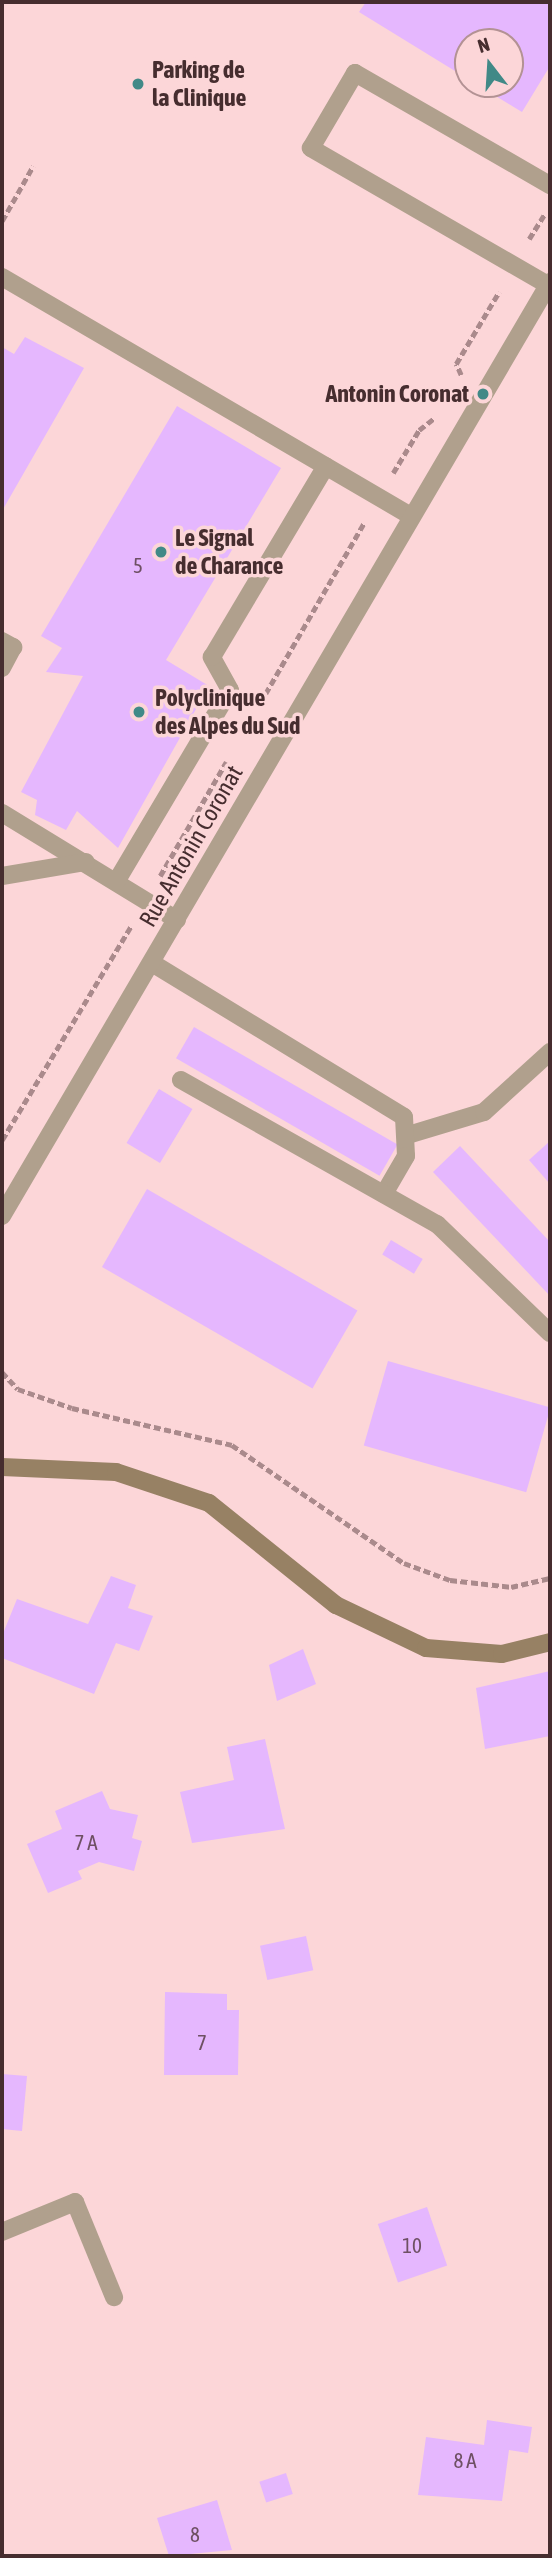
<!DOCTYPE html>
<html>
<head>
<meta charset="utf-8">
<style>
	body { margin:0 }
	#map { position:relative; width:552px; height:2558px; overflow:hidden; background:#fcd6d8; font-family:"Asap Condensed",sans-serif }
	div>[style] { position:absolute }
	.building>* { inset:0; background:#e5b7fe; transform-origin:0 0 }
	.path>* { height:4.5px; margin-top:-2.25px; transform-origin:0; background:repeating-linear-gradient(90deg,#aa8a8c 0 7px,transparent 0 10.5px) }
	.lane>* { height:18px; margin:-9px; padding:0 9px; transform-origin:9px; border-radius:9px; background:#b0a08d }
	.street>* { height:18px; margin:-9px; padding:0 9px; transform-origin:9px; border-radius:9px; background:#b0a08d }
	.secondary>* { height:18px; margin:-9px; padding:0 9px; transform-origin:9px; border-radius:9px; background:#978164 }
	.dots>* { width:19px; height:19px; translate:-50% -50%; box-sizing:border-box; border:4px solid #fcd6d8; border-radius:50% }
	span { translate:-50% -50%; white-space:nowrap; text-align:center; line-height:1.15; -webkit-text-stroke:7px #fcd6d8; paint-order:stroke }
	.number-label { font-size:21px; color:#6e5063 }
	.number-label span { -webkit-text-stroke-width:0 }
	.poi-label { font-size:24px; color:#462d2f; font-weight:700 }
	.left { translate:0 -50%; text-align:left }
	.right { translate:-100% -50%; text-align:right }
	.street-label { font-size:24px; color:#462d2f }
	.frame { position:absolute; inset:0; border:4px solid #462d2f; pointer-events:none }
	.north { position:absolute; left:454px; top:28px; width:70px; height:70px; box-sizing:border-box; background:#fcd6d8; border:2px solid #b39294; border-radius:50%; rotate:343deg; font-size:19px; font-weight:700; line-height:28px; text-align:center; color:#462d2f }
	.north::after { content:''; display:block; margin:auto; width:24px; height:32px; background:#418987; clip-path:polygon(50% 0,100% 100%,50% 72%,0 100%) }
</style>
</head>
<body>
<div id="map">
	<div class="building">
		<i style="clip-path:polygon(366px 2px,550px 2px,550px 66px,522px 112px,476px 84px,510px 84px,510px 42px,468px 42px,468px 79px,359px 12px)"></i>
		<i style="clip-path:polygon(25px 337px,84px 368px,2px 511px,2px 347px,14px 354px)"></i>
		<i style="clip-path:polygon(177px 406px,281px 468px,166px 660px,209px 686px,118px 848px,77px 811px,66px 830px,35px 815px,37px 800px,21px 792px,83px 676px,46px 672px,62px 648px,41px 636px)"></i>
		<i style="left:194px;top:1027px;width:235px;height:36px;rotate:30deg"></i>
		<i style="left:159px;top:1089px;width:39px;height:63px;rotate:31deg"></i>
		<i style="clip-path:polygon(550px 1141px,550px 1184px,529px 1160px)"></i>
		<i style="clip-path:polygon(460px 1146px,550px 1242px,550px 1296px,433px 1172px)"></i>
		<i style="left:147px;top:1189px;width:243px;height:90px;rotate:30deg"></i>
		<i style="left:391px;top:1240px;width:37px;height:17px;rotate:31deg"></i>
		<i style="left:388px;top:1361px;width:169px;height:88px;rotate:16deg"></i>
		<i style="clip-path:polygon(111px 1576px,136px 1585px,128px 1608px,153px 1616px,139px 1651px,116px 1643px,94px 1694px,2px 1658px,2px 1636px,17px 1599px,88px 1624px)"></i>
		<i style="clip-path:polygon(303px 1649px,316px 1684px,277px 1701px,269px 1665px)"></i>
		<i style="clip-path:polygon(550px 1671px,550px 1736px,485px 1749px,476px 1688px)"></i>
		<i style="clip-path:polygon(265px 1739px,285px 1829px,192px 1843px,180px 1792px,234px 1780px,227px 1747px)"></i>
		<i style="clip-path:polygon(102px 1791px,110px 1809px,138px 1815px,132px 1838px,142px 1841px,134px 1871px,99px 1862px,78px 1871px,82px 1879px,48px 1893px,27px 1844px,62px 1829px,55px 1811px)"></i>
		<i style="left:306px;top:1936px;width:35px;height:47px;rotate:78deg"></i>
		<i style="clip-path:polygon(165px 1992px,227px 1994px,227px 2010px,239px 2010px,238px 2075px,164px 2075px)"></i>
		<i style="clip-path:polygon(2px 2074px,27px 2076px,22px 2131px,2px 2129px)"></i>
		<i style="left:427px;top:2207px;width:62px;height:52px;rotate:71deg"></i>
		<i style="clip-path:polygon(487px 2420px,532px 2427px,528px 2453px,509px 2450px,502px 2501px,418px 2495px,426px 2437px,484px 2445px)"></i>
		<i style="left:286px;top:2473px;width:22px;height:28px;rotate:72deg"></i>
		<i style="clip-path:polygon(217px 2500px,232px 2550px,169px 2556px,157px 2518px)"></i>
	</div>
	<div class="path">
		<i style="left:2px;top:221px;width:63px;rotate:-60.6deg"></i>
		<i style="left:529px;top:239px;width:31px;rotate:-58deg"></i>
		<i style="left:461px;top:375px;width:12px;rotate:-114deg"></i>
		<i style="left:456px;top:364px;width:84px;rotate:-59.2deg"></i>
		<i style="left:393px;top:473px;width:50px;rotate:-58.8deg"></i>
		<i style="left:419px;top:430px;width:18px;rotate:-38deg"></i>
		<i style="left:260px;top:703px;width:208px;rotate:-60deg"></i>
		<i style="left:160px;top:876px;width:132px;rotate:-59.9deg"></i>
		<i style="left:2px;top:1140px;width:250px;rotate:-58.9deg"></i>
		<i style="left:2px;top:1372px;width:23px;rotate:47deg"></i>
		<i style="left:18px;top:1389px;width:57px;rotate:19.4deg"></i>
		<i style="left:72px;top:1408px;width:164px;rotate:13deg"></i>
		<i style="left:232px;top:1445px;width:209px;rotate:34.5deg"></i>
		<i style="left:404px;top:1563px;width:49px;rotate:20.3deg"></i>
		<i style="left:450px;top:1580px;width:61px;rotate:6.5deg"></i>
		<i style="left:511px;top:1587px;width:40px;rotate:-13deg"></i>
	</div>
	<div class="lane">
		<i style="left:2px;top:277px;width:474px;rotate:30.3deg"></i>
		<i style="left:548px;top:285px;width:274px;rotate:-150deg"></i>
		<i style="left:311px;top:148px;width:87px;rotate:-59.6deg"></i>
		<i style="left:355px;top:73px;width:225px;rotate:29.9deg"></i>
		<i style="left:2px;top:641px;width:13px;rotate:29deg"></i>
		<i style="left:13px;top:647px;width:24px;rotate:118deg"></i>
		<i style="left:2px;top:813px;width:205px;rotate:31.4deg"></i>
		<i style="left:2px;top:876px;width:85px;rotate:-9.5deg"></i>
		<i style="left:116px;top:882px;width:223px;rotate:-59.3deg"></i>
		<i style="left:230px;top:690px;width:38px;rotate:-119deg"></i>
		<i style="left:212px;top:657px;width:222px;rotate:-59.2deg"></i>
		<i style="left:408px;top:1135px;width:79px;rotate:-16.8deg"></i>
		<i style="left:484px;top:1112px;width:89px;rotate:-42.3deg"></i>
	</div>
	<div class="street">
		<i style="left:152px;top:963px;width:295px;rotate:31.4deg"></i>
		<i style="left:404px;top:1117px;width:39px;rotate:87deg"></i>
		<i style="left:406px;top:1156px;width:44px;rotate:120.1deg"></i>
		<i style="left:181px;top:1080px;width:294px;rotate:29.4deg"></i>
		<i style="left:437px;top:1224px;width:157px;rotate:44deg"></i>
		<i style="left:2px;top:1216px;width:1083px;rotate:-59.6deg"></i>
		<i style="left:2px;top:2232px;width:79px;rotate:-22.3deg"></i>
		<i style="left:75px;top:2202px;width:103px;rotate:67.7deg"></i>
	</div>
	<div class="secondary">
		<i style="left:2px;top:1467px;width:114px;rotate:2.5deg"></i>
		<i style="left:116px;top:1472px;width:98px;rotate:18.4deg"></i>
		<i style="left:209px;top:1503px;width:163px;rotate:38.8deg"></i>
		<i style="left:336px;top:1605px;width:100px;rotate:25.5deg"></i>
		<i style="left:426px;top:1648px;width:76px;rotate:4.5deg"></i>
		<i style="left:502px;top:1654px;width:49px;rotate:-14deg"></i>
	</div>
	<div class="dots">
		<i style="left:138px;top:84px;background:#418987"></i>
		<i style="left:483px;top:394px;background:#418987"></i>
		<i style="left:161px;top:552px;background:#418987"></i>
		<i style="left:139px;top:712px;background:#418987"></i>
	</div>
	<div class="number-label">
		<span style="left:138px;top:565px">5</span>
		<span style="left:86px;top:1842px">7 A</span>
		<span style="left:202px;top:2042px">7</span>
		<span style="left:412px;top:2245px">10</span>
		<span style="left:465px;top:2460px">8 A</span>
		<span style="left:195px;top:2534px">8</span>
	</div>
	<div class="poi-label">
		<span class="left" style="left:152px;top:84px">Parking de<br>la Clinique</span>
		<span class="right" style="left:469px;top:394px">Antonin Coronat</span>
		<span class="left" style="left:175px;top:552px">Le Signal<br>de Charance</span>
		<span class="left" style="left:155px;top:712px">Polyclinique<br>des Alpes du Sud</span>
	</div>
	<div class="street-label">
		<span style="left:191px;top:846px;rotate:-60deg">Rue Antonin Coronat</span>
	</div>
	<div class="frame"></div>
	<div class="north">N</div>
</div>
</body>
</html>
